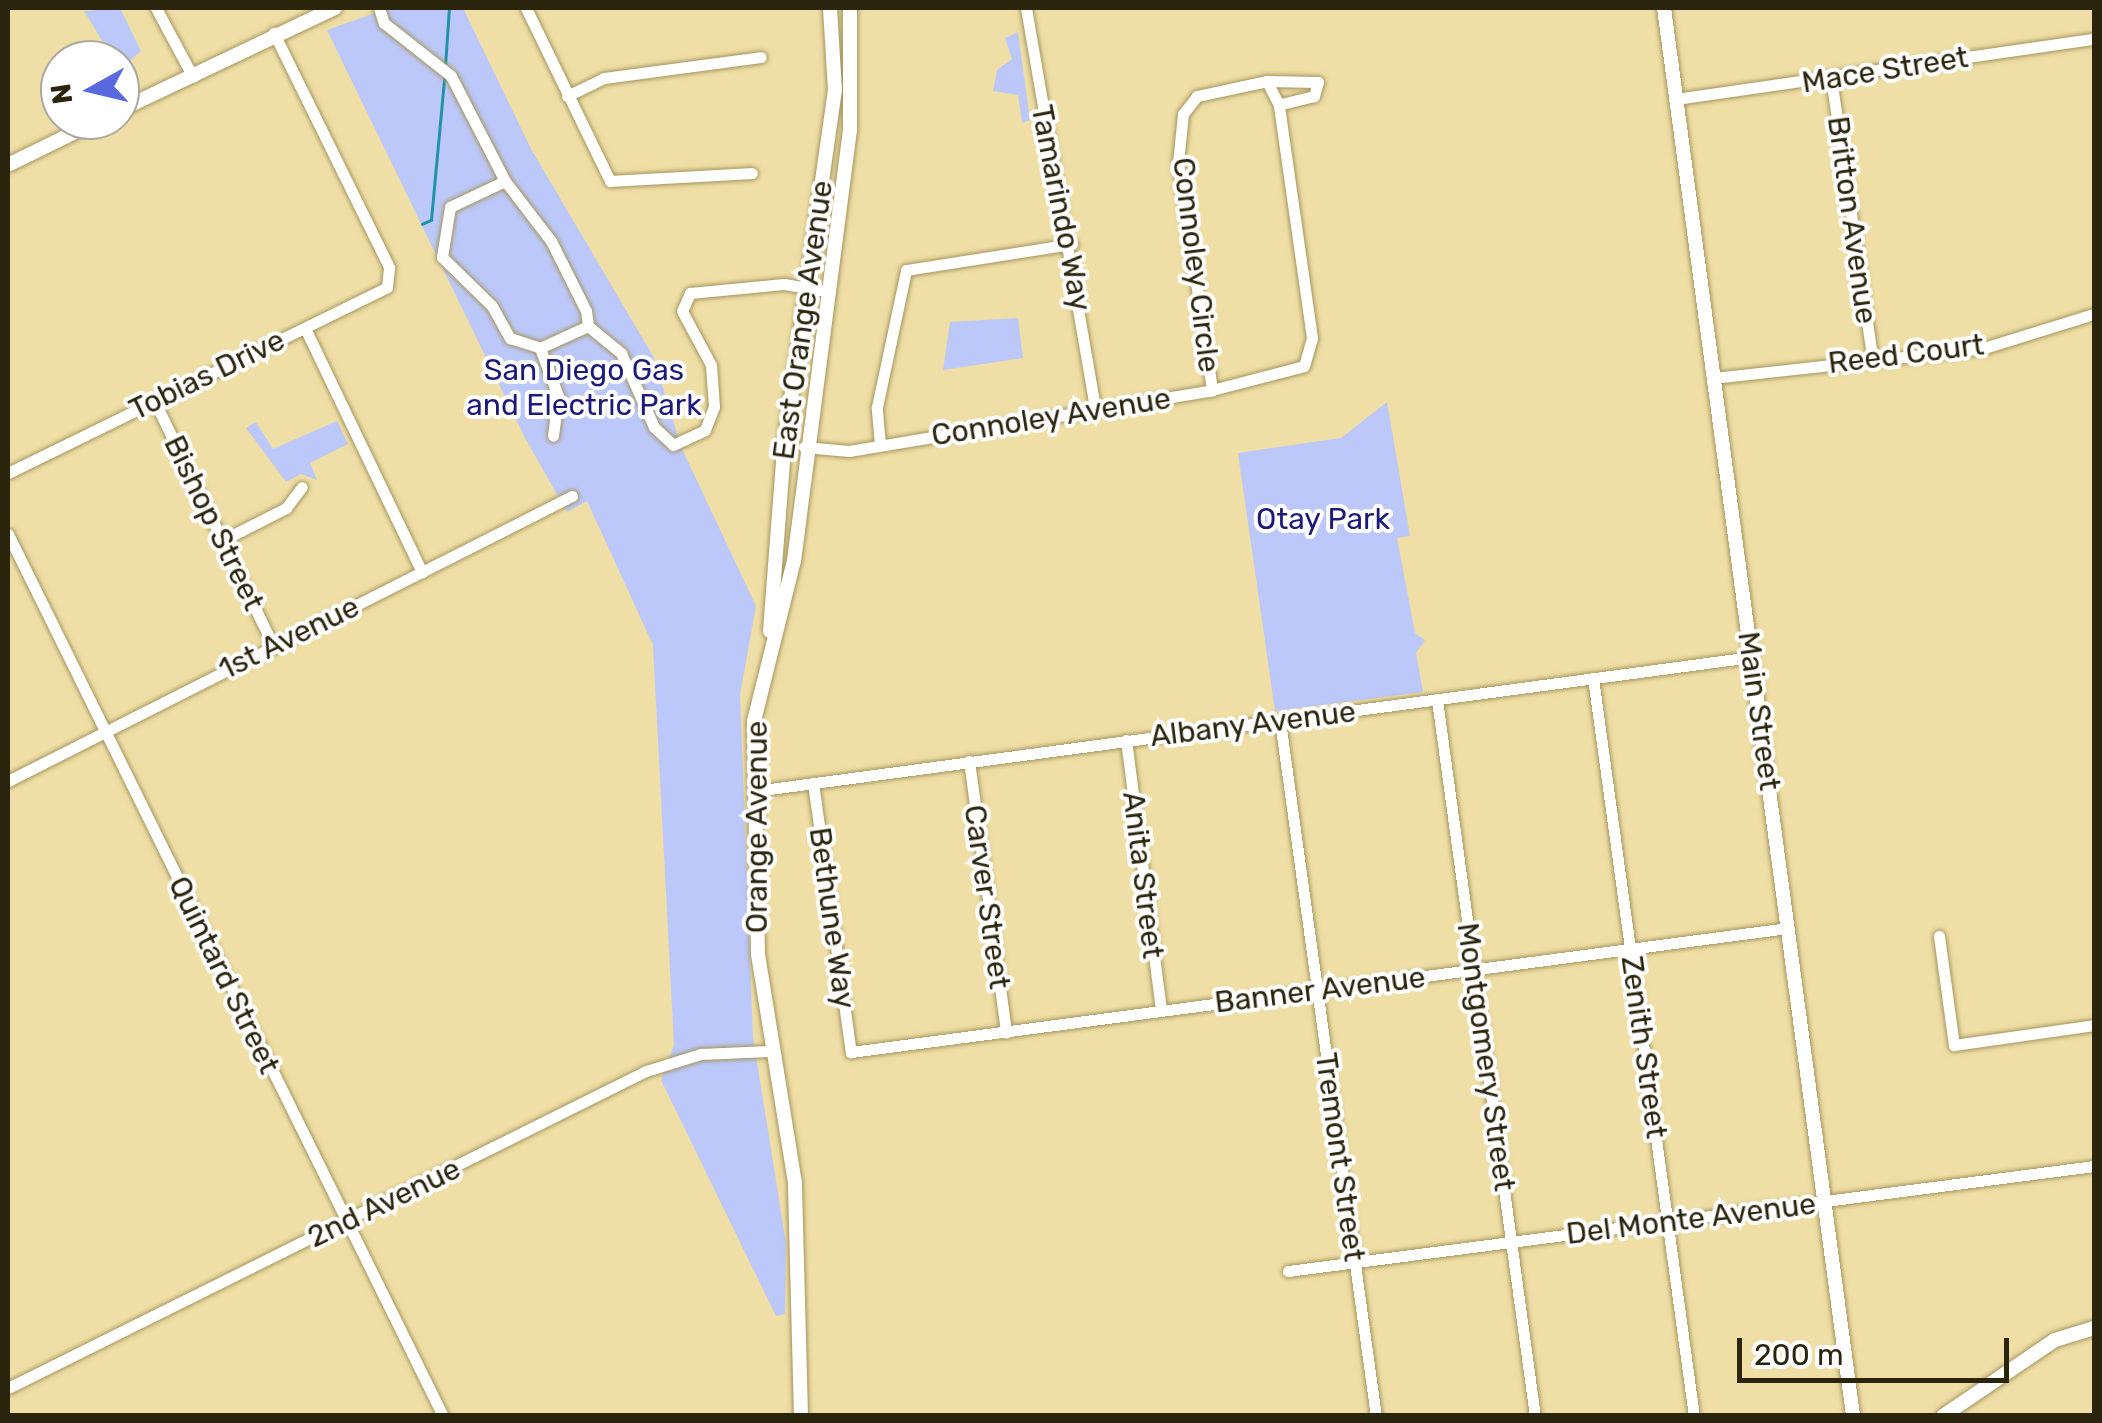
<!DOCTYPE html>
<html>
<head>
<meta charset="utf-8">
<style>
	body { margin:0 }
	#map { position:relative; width:2102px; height:1423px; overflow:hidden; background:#efdea5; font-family:Rubik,sans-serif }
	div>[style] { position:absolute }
	.green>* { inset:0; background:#bcc8f9 }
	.stream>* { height:2.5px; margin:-1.25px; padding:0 1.25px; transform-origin:1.25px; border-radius:1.25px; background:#2193a9 }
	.roads { filter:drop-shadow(0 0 2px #a5965f) drop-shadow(0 0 2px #a5965f) }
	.minor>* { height:11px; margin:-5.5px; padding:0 5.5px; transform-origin:5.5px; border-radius:5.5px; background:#fff }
	.major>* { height:14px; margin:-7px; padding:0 7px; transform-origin:7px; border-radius:7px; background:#fff }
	span { translate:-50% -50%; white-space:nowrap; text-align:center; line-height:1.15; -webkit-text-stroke:8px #fff; paint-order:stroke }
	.street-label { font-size:30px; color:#2b250e }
	.park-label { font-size:30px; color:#1e1a7b }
	.frame { position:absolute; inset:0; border:10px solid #2b250e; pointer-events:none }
	.north { position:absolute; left:40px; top:40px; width:100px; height:100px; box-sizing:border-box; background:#fff; border:2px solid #aaa89f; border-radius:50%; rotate:262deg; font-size:28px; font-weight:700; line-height:40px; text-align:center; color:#2b250e }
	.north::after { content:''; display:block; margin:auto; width:35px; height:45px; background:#5b69e1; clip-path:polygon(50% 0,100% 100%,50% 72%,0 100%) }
	.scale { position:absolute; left:1737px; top:1338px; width:272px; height:45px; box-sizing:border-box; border:5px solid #2b250e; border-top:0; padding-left:12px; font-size:30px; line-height:35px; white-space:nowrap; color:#2b250e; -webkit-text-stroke:8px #fff; paint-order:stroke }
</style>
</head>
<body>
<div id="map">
	<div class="green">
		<i style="clip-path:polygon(120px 8px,141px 51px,120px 70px,84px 11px)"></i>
		<i style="clip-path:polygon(389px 8px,463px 8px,531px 149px,653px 356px,682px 449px,756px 606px,740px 695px,753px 1037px,786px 1243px,785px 1314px,776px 1316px,661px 1080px,674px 1045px,653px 645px,587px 501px,567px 512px,525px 438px,327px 30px)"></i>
		<i style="clip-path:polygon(1018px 32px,1030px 120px,1022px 123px,1018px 95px,993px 91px,997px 70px,1012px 59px,1005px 38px)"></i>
		<i style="clip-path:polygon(1018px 318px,1023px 358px,943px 370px,950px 322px)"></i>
		<i style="clip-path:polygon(1387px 402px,1410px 536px,1397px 538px,1415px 633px,1425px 640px,1416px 653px,1423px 692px,1275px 711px,1238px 453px,1341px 438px)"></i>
		<i style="clip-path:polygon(337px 421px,348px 444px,310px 463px,317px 480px,301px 474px,286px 482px,246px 428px,256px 422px,273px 449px)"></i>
	</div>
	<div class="stream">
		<i style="left:445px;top:66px;width:58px;rotate:-86.1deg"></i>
		<i style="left:422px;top:224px;width:10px;rotate:-24deg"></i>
		<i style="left:431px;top:220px;width:142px;rotate:-84.7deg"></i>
	</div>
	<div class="roads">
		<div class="minor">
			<i style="left:156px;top:8px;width:78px;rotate:61.8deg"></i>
			<i style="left:379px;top:8px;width:16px;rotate:72deg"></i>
			<i style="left:384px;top:23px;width:85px;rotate:38.3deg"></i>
			<i style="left:451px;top:76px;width:118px;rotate:62.8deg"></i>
			<i style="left:505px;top:181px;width:61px;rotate:154.7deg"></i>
			<i style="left:450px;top:207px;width:51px;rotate:99.1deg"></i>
			<i style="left:442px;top:257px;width:70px;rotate:44.4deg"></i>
			<i style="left:492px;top:306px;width:37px;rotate:61deg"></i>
			<i style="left:510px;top:338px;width:32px;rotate:18deg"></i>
			<i style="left:540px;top:348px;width:51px;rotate:69.4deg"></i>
			<i style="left:558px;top:396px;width:40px;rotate:97.1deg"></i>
			<i style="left:526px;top:8px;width:192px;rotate:64.1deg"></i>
			<i style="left:610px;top:181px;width:142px;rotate:-3.2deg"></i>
			<i style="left:1026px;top:8px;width:407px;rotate:80.2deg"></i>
			<i style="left:1831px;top:78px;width:287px;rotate:81.6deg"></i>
			<i style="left:1267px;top:81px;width:51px;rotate:1.1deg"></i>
			<i style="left:1318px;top:82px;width:15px;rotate:106deg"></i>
			<i style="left:1314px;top:96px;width:36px;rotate:166deg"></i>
			<i style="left:567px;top:96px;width:41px;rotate:-25.9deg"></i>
			<i style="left:604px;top:78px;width:158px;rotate:-7.6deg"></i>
			<i style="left:1676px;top:99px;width:422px;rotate:-8.2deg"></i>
			<i style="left:505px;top:181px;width:76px;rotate:52.5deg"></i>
			<i style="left:551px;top:241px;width:78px;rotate:63.4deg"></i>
			<i style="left:586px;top:311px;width:15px;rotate:82deg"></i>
			<i style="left:588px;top:326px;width:53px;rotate:155.4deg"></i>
			<i style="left:588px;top:326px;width:43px;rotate:39.3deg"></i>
			<i style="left:621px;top:353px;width:81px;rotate:66deg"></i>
			<i style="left:654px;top:427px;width:26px;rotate:43deg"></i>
			<i style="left:673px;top:445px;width:35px;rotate:-25deg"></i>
			<i style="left:705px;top:430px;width:25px;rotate:-69deg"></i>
			<i style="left:714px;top:407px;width:42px;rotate:-94.1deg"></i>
			<i style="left:711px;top:365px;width:61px;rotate:-118.2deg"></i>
			<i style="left:682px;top:311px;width:20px;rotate:-66deg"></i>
			<i style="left:690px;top:293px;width:94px;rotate:-5.5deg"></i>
			<i style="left:784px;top:284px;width:43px;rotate:9.5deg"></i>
			<i style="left:305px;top:328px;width:271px;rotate:64.4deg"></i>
			<i style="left:1713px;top:378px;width:273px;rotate:-6.3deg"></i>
			<i style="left:1984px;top:348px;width:115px;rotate:-17.2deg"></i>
			<i style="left:154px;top:400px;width:275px;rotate:64.1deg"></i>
			<i style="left:880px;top:445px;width:38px;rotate:-95deg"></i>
			<i style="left:877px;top:407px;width:140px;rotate:-78deg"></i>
			<i style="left:906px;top:270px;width:168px;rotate:-8.9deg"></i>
			<i style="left:804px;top:447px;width:45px;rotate:5.1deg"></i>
			<i style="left:849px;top:451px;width:368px;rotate:-9.5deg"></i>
			<i style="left:1212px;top:390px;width:95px;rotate:-14.6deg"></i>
			<i style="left:1304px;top:366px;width:29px;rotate:-74deg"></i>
			<i style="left:1312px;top:338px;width:235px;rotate:-98.1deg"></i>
			<i style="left:1279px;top:105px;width:27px;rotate:-117deg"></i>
			<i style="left:1267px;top:81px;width:72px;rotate:167.9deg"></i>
			<i style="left:1197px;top:96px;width:23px;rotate:128deg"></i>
			<i style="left:1183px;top:114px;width:48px;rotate:95.9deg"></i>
			<i style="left:1178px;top:162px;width:231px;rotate:81.5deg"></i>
			<i style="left:8px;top:473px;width:422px;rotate:-26.1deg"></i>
			<i style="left:387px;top:287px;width:20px;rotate:-84deg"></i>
			<i style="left:389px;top:267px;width:261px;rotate:-116.2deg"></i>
			<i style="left:8px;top:534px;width:983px;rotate:63.75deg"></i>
			<i style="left:223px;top:540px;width:71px;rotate:-26.9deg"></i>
			<i style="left:286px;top:508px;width:26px;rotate:-53deg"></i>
			<i style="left:1593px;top:678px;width:745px;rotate:82.21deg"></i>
			<i style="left:1437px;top:700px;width:723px;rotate:82.21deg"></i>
			<i style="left:1280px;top:721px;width:702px;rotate:82.14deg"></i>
			<i style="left:1126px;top:740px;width:272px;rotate:82.6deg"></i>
			<i style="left:969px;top:761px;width:274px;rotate:82.2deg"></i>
			<i style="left:8px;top:781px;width:632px;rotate:-26.81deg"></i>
			<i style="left:813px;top:783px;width:272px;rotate:82deg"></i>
			<i style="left:851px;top:1052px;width:945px;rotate:-7.54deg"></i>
			<i style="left:755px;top:791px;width:1005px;rotate:-7.66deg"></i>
			<i style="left:1939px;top:936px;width:110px;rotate:82.2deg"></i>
			<i style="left:1954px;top:1045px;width:141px;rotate:-8.1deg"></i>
			<i style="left:1288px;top:1271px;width:813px;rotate:-7.42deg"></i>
			<i style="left:8px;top:1388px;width:712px;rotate:-26.42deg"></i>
			<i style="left:646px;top:1071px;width:58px;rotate:-17.2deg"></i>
			<i style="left:701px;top:1054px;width:68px;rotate:-2.5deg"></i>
		</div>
		<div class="major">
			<i style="left:1664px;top:8px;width:1421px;rotate:82.35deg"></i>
			<i style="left:120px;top:110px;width:238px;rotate:-25.4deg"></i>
			<i style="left:8px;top:165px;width:102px;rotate:-26.1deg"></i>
			<i style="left:770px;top:631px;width:184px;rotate:-85.6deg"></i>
			<i style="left:784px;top:448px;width:362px;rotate:-81.9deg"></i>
			<i style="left:835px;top:90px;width:82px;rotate:-93.5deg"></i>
			<i style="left:801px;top:1416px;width:233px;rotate:-91.5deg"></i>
			<i style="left:795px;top:1183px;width:232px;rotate:-99.2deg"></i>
			<i style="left:758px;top:954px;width:233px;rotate:-91deg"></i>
			<i style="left:754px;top:721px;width:165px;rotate:-76deg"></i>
			<i style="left:794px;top:561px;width:436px;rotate:-82.6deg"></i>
			<i style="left:850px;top:129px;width:121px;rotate:-90deg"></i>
			<i style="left:1943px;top:1416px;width:135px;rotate:-34.2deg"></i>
			<i style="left:2055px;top:1340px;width:41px;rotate:-17.1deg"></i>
		</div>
	</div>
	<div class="street-label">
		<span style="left:1885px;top:70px;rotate:-9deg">Mace Street</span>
		<span style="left:1061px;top:208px;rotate:79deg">Tamarindo Way</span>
		<span style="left:1852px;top:220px;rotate:82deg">Britton Avenue</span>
		<span style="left:1196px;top:265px;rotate:83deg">Connoley Circle</span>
		<span style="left:803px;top:320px;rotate:-82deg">East Orange Avenue</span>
		<span style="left:1906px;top:354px;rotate:-7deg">Reed Court</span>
		<span style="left:207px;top:375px;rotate:-26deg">Tobias Drive</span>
		<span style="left:1051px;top:417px;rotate:-9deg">Connoley Avenue</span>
		<span style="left:214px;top:523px;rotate:64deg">Bishop Street</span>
		<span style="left:289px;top:638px;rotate:-26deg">1st Avenue</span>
		<span style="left:1759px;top:711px;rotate:82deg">Main Street</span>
		<span style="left:1253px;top:724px;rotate:-7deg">Albany Avenue</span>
		<span style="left:757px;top:827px;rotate:-90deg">Orange Avenue</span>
		<span style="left:1143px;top:875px;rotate:83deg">Anita Street</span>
		<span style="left:987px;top:897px;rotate:82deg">Carver Street</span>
		<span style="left:832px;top:918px;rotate:82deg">Bethune Way</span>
		<span style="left:224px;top:975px;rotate:64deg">Quintard Street</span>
		<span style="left:1320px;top:990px;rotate:-7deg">Banner Avenue</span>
		<span style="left:1644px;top:1047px;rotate:82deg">Zenith Street</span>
		<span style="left:1486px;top:1057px;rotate:82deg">Montgomery Street</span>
		<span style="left:1340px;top:1157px;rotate:82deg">Tremont Street</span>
		<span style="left:384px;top:1203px;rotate:-26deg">2nd Avenue</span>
		<span style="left:1691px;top:1219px;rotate:-7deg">Del Monte Avenue</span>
	</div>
	<div class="park-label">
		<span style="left:584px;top:387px">San Diego Gas<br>and Electric Park</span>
		<span style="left:1323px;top:519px">Otay Park</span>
	</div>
	<div class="frame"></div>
	<div class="north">N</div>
	<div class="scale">200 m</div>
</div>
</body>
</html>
